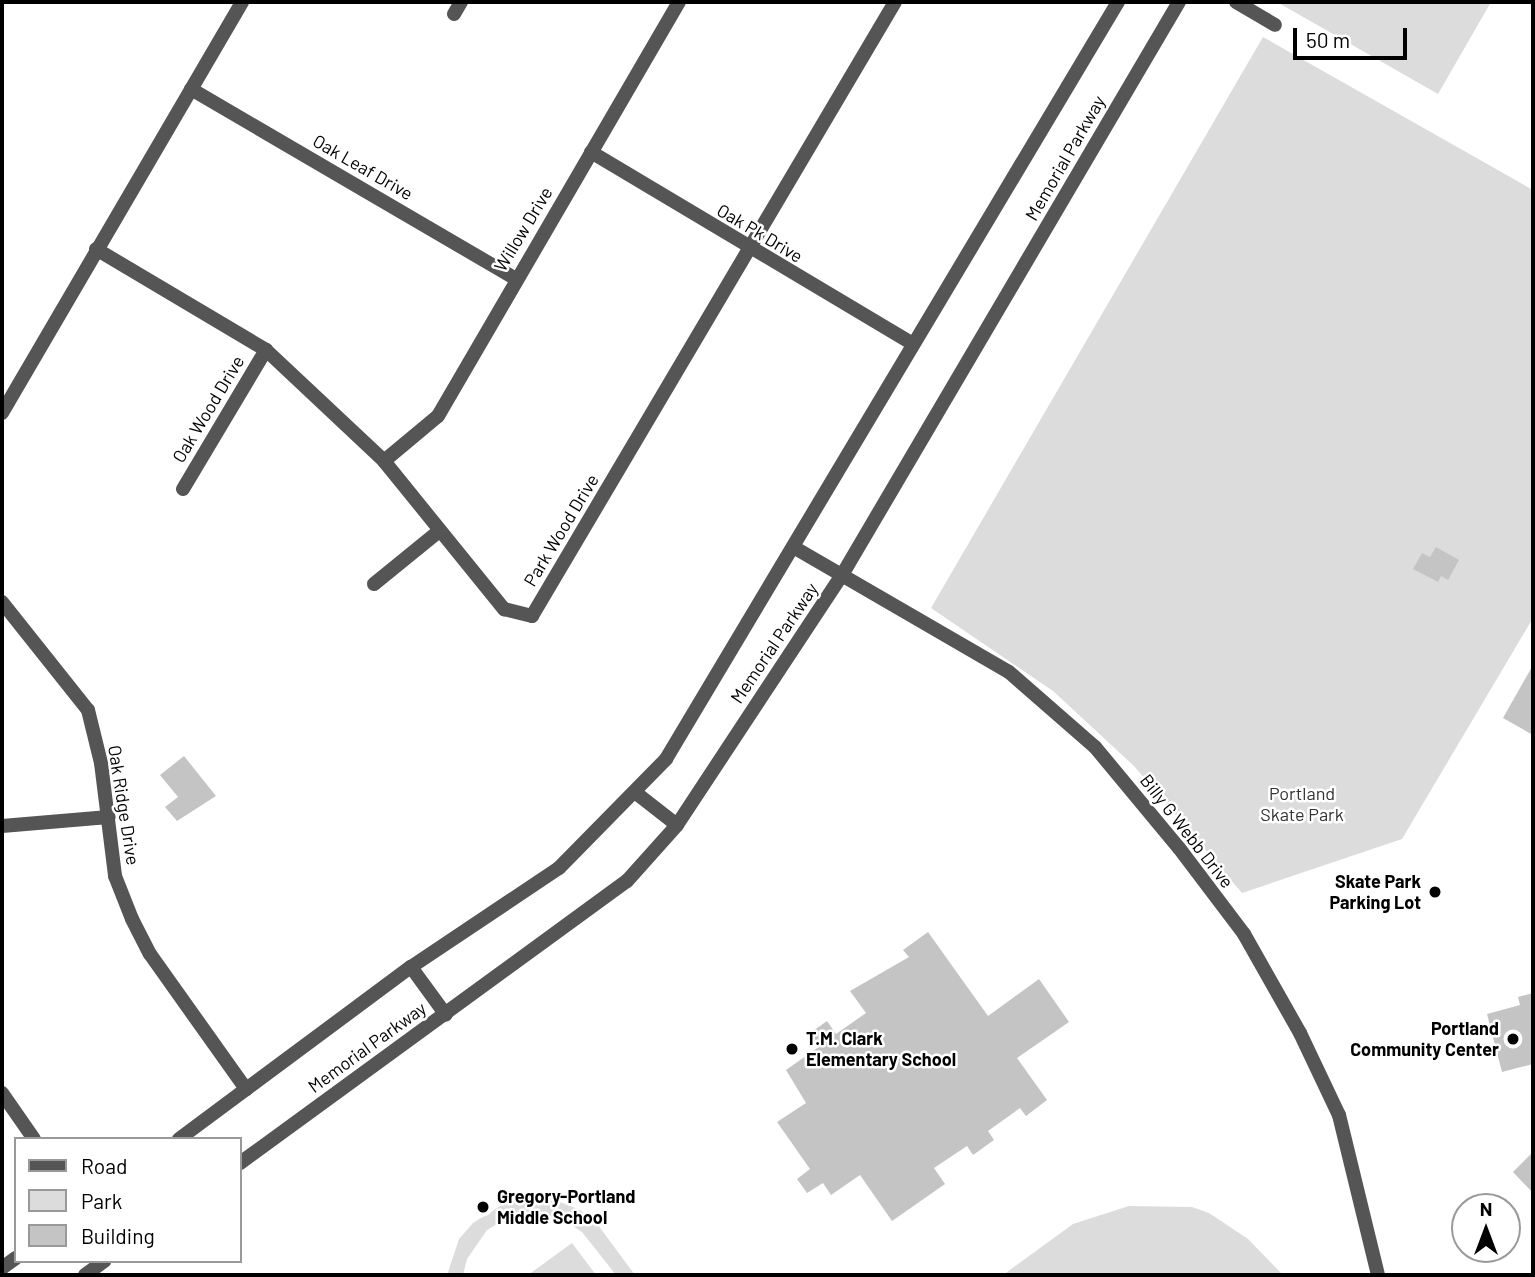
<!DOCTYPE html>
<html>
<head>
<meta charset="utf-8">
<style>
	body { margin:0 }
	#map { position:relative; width:1535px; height:1277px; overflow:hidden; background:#fff; font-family:Barlow,sans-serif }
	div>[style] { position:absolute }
	.green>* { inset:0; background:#dcdcdc }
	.building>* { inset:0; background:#c4c4c4 }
	.minor>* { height:14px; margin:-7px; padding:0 7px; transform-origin:7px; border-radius:7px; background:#555 }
	.tertiary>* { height:14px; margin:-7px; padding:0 7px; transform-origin:7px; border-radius:7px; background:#555 }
	.dots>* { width:19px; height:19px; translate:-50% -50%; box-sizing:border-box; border:4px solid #fff; border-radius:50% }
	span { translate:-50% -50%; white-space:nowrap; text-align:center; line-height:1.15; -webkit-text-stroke:5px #fff; paint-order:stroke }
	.street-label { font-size:18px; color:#000 }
	.park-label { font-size:18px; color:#333 }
	.poi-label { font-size:18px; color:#000; font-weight:700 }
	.right { translate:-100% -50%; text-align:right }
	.left { translate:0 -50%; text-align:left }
	.frame { position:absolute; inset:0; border:4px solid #000; pointer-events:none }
	.legend { position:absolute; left:14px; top:1137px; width:228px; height:126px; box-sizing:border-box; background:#fff; border:2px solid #999; margin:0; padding:9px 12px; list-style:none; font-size:21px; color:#000 }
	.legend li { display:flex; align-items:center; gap:14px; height:35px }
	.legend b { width:35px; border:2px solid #999 }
	.north { position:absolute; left:1451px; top:1193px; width:70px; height:70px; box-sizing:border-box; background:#fff; border:2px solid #999; border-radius:50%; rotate:0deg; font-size:19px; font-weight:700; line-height:28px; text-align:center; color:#000 }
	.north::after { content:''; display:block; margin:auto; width:24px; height:32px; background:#000; clip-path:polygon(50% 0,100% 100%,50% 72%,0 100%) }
	.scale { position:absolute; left:1293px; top:28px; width:114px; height:32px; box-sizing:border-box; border:4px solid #000; border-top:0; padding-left:9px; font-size:21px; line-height:24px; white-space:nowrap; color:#000; -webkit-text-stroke:5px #fff; paint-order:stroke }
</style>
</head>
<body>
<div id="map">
	<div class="green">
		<i style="clip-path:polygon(1277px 2px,1491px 2px,1438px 94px)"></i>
		<i style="clip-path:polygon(1263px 37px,1533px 190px,1533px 618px,1402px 839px,1242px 893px,1134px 766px,1053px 691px,931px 608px)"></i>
		<i style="clip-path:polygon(522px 1199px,560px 1202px,580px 1210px,595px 1221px,635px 1275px,616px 1275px,582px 1232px,564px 1220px,543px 1214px,504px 1220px,487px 1230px,467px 1259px,463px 1275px,447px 1275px,459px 1239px,473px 1223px,505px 1203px)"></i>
		<i style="clip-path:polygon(1129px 1206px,1192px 1207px,1209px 1213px,1248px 1239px,1283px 1275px,1003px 1275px,1073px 1224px)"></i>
		<i style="clip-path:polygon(572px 1243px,596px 1275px,528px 1275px)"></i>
	</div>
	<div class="building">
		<i style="clip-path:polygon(1436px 547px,1459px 560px,1448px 580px,1441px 576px,1438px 582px,1413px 569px,1422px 553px,1430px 557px)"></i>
		<i style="clip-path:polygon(1533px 665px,1533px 735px,1503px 718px)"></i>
		<i style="clip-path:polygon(184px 756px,216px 796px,177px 821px,165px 807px,178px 797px,160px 775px)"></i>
		<i style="clip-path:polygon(928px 932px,988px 1016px,1039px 979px,1069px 1022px,1017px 1058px,1047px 1100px,1026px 1116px,1020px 1108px,988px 1131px,994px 1140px,973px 1155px,967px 1146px,934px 1168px,945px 1184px,892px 1221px,860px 1175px,831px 1195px,823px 1183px,807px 1193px,797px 1179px,810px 1169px,777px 1122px,806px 1103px,786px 1070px,820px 1046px,810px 1033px,827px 1021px,836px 1034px,866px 1013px,850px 991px,909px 957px,903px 950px)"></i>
		<i style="clip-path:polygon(1533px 993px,1533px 1064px,1502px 1072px,1487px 1014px,1520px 1005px,1518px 997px)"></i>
		<i style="clip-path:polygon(1533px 1152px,1533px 1193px,1513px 1172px)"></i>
	</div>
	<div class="minor">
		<i style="left:1236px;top:2px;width:45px;rotate:30.5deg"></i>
		<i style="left:454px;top:14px;width:14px;rotate:-60deg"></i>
		<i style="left:191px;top:89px;width:375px;rotate:30.3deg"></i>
		<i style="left:591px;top:152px;width:373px;rotate:30.8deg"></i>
		<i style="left:96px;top:249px;width:198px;rotate:30.7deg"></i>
		<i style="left:266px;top:350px;width:162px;rotate:43.2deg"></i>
		<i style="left:384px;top:461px;width:191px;rotate:51deg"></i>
		<i style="left:504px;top:609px;width:29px;rotate:14deg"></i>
		<i style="left:532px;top:616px;width:713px;rotate:-59.41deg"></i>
		<i style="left:2px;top:413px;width:476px;rotate:-59.7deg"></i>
		<i style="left:384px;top:461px;width:70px;rotate:-39.8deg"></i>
		<i style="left:438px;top:416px;width:479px;rotate:-59.8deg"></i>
		<i style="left:183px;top:489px;width:162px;rotate:-59.2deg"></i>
		<i style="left:795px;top:548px;width:247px;rotate:30.1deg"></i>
		<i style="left:1009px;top:672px;width:114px;rotate:41.1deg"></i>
		<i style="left:1095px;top:747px;width:131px;rotate:50.3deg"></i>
		<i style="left:1179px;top:848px;width:108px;rotate:52.9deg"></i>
		<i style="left:1244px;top:934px;width:114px;rotate:60.5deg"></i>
		<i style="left:1300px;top:1033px;width:91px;rotate:64.6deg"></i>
		<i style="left:1339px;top:1115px;width:165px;rotate:76.3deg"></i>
		<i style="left:374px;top:584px;width:82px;rotate:-39.1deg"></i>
		<i style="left:2px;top:602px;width:138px;rotate:51.5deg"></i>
		<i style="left:88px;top:710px;width:55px;rotate:76.2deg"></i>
		<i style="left:101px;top:763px;width:114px;rotate:82.9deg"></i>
		<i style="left:115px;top:876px;width:46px;rotate:68.4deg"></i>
		<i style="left:132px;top:919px;width:39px;rotate:63deg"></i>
		<i style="left:150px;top:954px;width:166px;rotate:54.6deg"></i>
		<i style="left:636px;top:793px;width:52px;rotate:38deg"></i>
		<i style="left:2px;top:826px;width:107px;rotate:-4.8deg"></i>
		<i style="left:411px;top:967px;width:59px;rotate:53.9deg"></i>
		<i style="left:2px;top:1093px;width:56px;rotate:55.2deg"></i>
	</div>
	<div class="tertiary">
		<i style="left:179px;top:1139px;width:289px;rotate:-36.6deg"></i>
		<i style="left:411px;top:967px;width:178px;rotate:-33.8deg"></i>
		<i style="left:559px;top:868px;width:153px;rotate:-45.5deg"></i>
		<i style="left:666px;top:759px;width:882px;rotate:-59.16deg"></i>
		<i style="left:240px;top:1163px;width:479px;rotate:-36.1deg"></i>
		<i style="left:627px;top:881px;width:75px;rotate:-48.2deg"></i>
		<i style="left:677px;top:825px;width:300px;rotate:-56.6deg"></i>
		<i style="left:842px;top:575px;width:665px;rotate:-59.54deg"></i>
		<i style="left:2px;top:1268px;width:17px;rotate:-36deg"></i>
		<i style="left:85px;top:1275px;width:24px;rotate:-36deg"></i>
	</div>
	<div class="dots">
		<i style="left:1435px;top:892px;background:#000"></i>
		<i style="left:1513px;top:1039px;background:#000"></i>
		<i style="left:792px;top:1049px;background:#000"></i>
		<i style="left:483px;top:1207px;background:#000"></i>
	</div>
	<div class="street-label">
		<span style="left:1065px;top:158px;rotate:-60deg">Memorial Parkway</span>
		<span style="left:363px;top:167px;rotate:30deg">Oak Leaf Drive</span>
		<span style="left:523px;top:229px;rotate:-59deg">Willow Drive</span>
		<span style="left:760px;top:233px;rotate:31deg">Oak Pk Drive</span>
		<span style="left:208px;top:409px;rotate:-59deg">Oak Wood Drive</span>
		<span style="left:561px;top:530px;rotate:-59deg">Park Wood Drive</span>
		<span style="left:774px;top:643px;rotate:-56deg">Memorial Parkway</span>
		<span style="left:124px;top:805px;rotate:81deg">Oak Ridge Drive</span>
		<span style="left:1187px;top:831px;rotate:52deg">Billy G Webb Drive</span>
		<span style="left:367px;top:1047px;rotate:-36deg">Memorial Parkway</span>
	</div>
	<div class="park-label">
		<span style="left:1302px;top:804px">Portland<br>Skate Park</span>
	</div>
	<div class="poi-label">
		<span class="right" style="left:1421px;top:892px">Skate Park<br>Parking Lot</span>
		<span class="right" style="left:1499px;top:1039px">Portland<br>Community Center</span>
		<span class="left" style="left:806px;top:1049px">T.M. Clark<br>Elementary School</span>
		<span class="left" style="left:497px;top:1207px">Gregory-Portland<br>Middle School</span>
	</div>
	<div class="frame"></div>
	<ul class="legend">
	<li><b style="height:9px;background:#555"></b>Road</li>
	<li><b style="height:19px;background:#dcdcdc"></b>Park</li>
	<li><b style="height:19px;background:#c4c4c4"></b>Building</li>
	</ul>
	<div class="north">N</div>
	<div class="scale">50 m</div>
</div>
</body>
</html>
